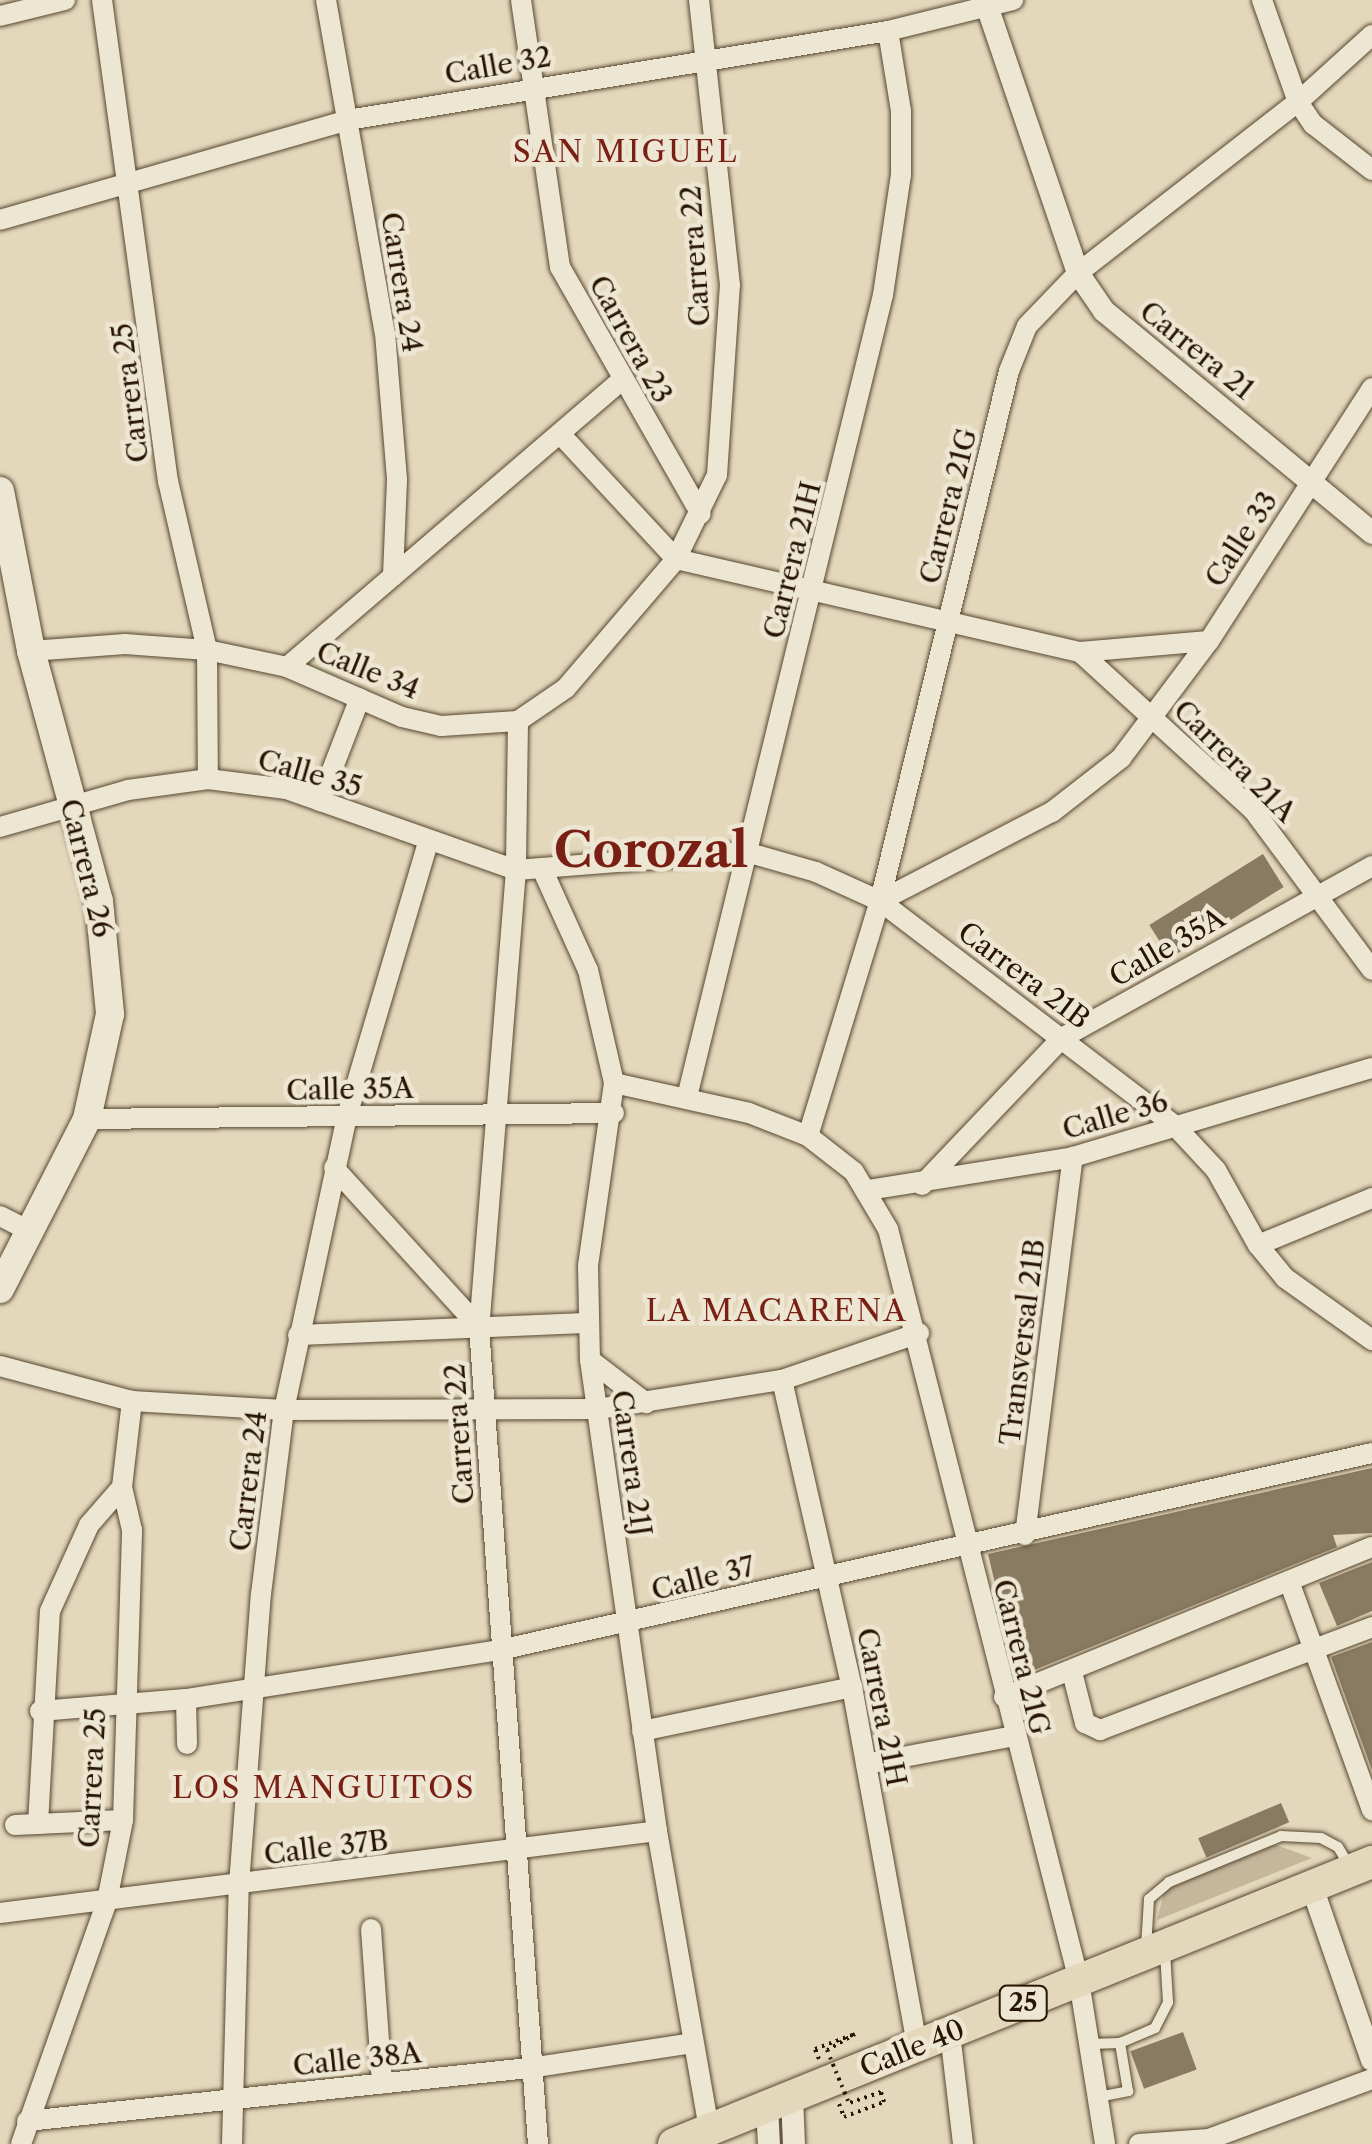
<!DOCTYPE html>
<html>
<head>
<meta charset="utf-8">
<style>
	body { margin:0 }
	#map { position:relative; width:1372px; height:2144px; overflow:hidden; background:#e4d8bc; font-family:"Libre Caslon Text",serif }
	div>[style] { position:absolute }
	.green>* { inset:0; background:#c4b79c }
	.building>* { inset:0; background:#897a62; transform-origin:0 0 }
	.path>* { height:4px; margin-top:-2px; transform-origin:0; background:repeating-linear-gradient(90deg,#271500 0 2.5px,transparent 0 7.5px) }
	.roads { filter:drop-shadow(0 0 2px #56462f) drop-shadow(0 0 2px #56462f) }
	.service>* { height:10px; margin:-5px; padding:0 5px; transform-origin:5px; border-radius:5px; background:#ede6d3 }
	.minor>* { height:20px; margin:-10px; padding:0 10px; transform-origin:10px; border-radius:10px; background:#ede6d3 }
	.tertiary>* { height:22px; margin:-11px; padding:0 11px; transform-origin:11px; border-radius:11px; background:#ede6d3 }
	.secondary>* { height:28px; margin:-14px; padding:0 14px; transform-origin:14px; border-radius:14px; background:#ede6d3 }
	.trunk>* { height:32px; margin:-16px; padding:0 16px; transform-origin:16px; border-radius:16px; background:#e4d8bc }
	.path-bridge>* { height:4px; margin-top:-2px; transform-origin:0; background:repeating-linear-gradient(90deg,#271500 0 2.5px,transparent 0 7.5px) }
	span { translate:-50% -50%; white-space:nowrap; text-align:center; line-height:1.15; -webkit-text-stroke:9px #ede6d3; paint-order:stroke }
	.shield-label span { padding:2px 8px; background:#ede6d3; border:2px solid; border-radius:8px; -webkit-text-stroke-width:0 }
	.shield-label { font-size:25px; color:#271500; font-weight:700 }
	.street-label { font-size:28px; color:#271500 }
	.neighbourhood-label { font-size:30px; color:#7a1f14; letter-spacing:2.5px }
	.town-label { font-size:48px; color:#7a1f14; font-weight:700 }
</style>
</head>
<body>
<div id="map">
	<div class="green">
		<i style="clip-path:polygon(1268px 1842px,1312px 1858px,1157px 1920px,1166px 1885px)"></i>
	</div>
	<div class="building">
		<i style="left:1263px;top:854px;width:39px;height:134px;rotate:58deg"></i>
		<i style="clip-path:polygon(1372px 1468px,1372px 1533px,1333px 1535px,1337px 1547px,1017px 1677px,988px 1554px)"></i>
		<i style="clip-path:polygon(1372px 1562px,1372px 1611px,1337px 1626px,1319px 1583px)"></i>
		<i style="clip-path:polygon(1372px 1642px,1372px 1770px,1331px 1657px)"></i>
		<i style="left:1281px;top:1803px;width:21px;height:90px;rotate:67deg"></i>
		<i style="left:1183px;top:2032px;width:40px;height:56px;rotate:70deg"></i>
	</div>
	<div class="path">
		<i style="left:819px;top:2059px;width:11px;rotate:-112deg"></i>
		<i style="left:815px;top:2049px;width:43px;rotate:-20.6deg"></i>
		<i style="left:855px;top:2034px;width:32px;rotate:150deg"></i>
		<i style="left:839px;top:2104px;width:14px;rotate:69deg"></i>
		<i style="left:844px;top:2117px;width:43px;rotate:-20.6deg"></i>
		<i style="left:884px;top:2102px;width:10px;rotate:-107deg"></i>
		<i style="left:881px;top:2092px;width:34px;rotate:161deg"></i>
	</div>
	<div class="roads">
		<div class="service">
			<i style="left:1146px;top:1948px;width:49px;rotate:-86.5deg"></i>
			<i style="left:1149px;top:1899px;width:26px;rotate:-40deg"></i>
			<i style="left:1169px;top:1882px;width:121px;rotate:-22.3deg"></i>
			<i style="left:1281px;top:1836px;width:40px;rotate:2.9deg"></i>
			<i style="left:1321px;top:1838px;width:19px;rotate:28deg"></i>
			<i style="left:1338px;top:1847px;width:21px;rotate:59deg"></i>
			<i style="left:1090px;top:2044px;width:30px;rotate:-2deg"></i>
			<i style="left:1120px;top:2043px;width:38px;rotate:-23deg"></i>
			<i style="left:1155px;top:2028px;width:29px;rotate:-63deg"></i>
			<i style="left:1168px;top:2002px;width:51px;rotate:-93.4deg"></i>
			<i style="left:1098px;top:2097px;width:31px;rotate:-11deg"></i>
			<i style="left:1128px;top:2091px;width:49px;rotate:-99.5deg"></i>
		</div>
		<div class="minor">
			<i style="left:102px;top:0;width:486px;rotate:82.2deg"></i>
			<i style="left:168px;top:481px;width:173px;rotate:77deg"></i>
			<i style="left:207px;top:650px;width:129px;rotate:89.6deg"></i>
			<i style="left:326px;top:0;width:338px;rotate:80deg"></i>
			<i style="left:385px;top:333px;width:147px;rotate:85.3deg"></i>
			<i style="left:397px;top:480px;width:96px;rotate:92.4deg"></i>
			<i style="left:521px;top:0;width:270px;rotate:81.7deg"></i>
			<i style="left:560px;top:267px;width:284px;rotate:60.3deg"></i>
			<i style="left:1262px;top:0;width:108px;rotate:70.6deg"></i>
			<i style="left:1298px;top:102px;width:27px;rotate:56deg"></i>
			<i style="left:1313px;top:124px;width:75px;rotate:37.9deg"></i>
			<i style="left:0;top:16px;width:67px;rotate:-13.8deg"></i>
			<i style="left:0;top:220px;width:362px;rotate:-16deg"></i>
			<i style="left:348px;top:120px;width:547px;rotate:-9.36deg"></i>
			<i style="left:888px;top:31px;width:129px;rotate:-13.9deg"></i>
			<i style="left:563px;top:437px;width:166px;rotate:47.2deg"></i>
			<i style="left:676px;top:559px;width:415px;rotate:13deg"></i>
			<i style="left:1080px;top:652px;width:236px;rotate:42.4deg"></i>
			<i style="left:1254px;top:811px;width:198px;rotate:53.4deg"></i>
			<i style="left:31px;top:651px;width:94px;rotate:-4.3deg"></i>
			<i style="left:125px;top:644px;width:82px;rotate:4.2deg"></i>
			<i style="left:207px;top:650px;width:82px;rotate:12deg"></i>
			<i style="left:287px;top:667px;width:125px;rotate:23.5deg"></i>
			<i style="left:402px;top:717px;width:40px;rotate:13deg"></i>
			<i style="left:441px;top:726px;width:77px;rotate:-3.7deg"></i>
			<i style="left:518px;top:721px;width:58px;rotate:-34.5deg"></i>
			<i style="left:566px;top:688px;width:170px;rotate:-49.5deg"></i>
			<i style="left:676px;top:559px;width:93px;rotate:-64deg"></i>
			<i style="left:717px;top:475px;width:190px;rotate:-86.1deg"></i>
			<i style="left:730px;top:285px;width:287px;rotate:-96.2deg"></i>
			<i style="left:1080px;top:652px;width:129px;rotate:-4.9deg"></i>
			<i style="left:287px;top:667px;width:440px;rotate:-40.6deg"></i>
			<i style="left:518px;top:721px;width:149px;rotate:90.8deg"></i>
			<i style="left:516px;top:870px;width:458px;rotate:94.6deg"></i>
			<i style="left:479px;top:1327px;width:819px;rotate:85.87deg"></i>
			<i style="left:320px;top:801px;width:110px;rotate:-68.8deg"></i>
			<i style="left:0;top:827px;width:133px;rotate:-16.1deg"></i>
			<i style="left:128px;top:790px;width:81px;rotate:-7.8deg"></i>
			<i style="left:208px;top:779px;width:79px;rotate:7.3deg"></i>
			<i style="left:286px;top:789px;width:244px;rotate:19.4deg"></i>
			<i style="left:516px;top:870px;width:231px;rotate:-4.5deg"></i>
			<i style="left:746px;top:852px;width:73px;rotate:15.9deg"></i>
			<i style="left:816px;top:872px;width:70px;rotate:24.4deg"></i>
			<i style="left:880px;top:901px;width:371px;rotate:37.3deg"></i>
			<i style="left:1175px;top:1126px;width:60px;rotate:47deg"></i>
			<i style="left:1216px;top:1170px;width:86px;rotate:60.8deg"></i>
			<i style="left:1258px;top:1245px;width:43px;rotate:50.7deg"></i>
			<i style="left:1285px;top:1278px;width:107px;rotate:35.5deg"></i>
			<i style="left:543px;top:871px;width:109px;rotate:65.6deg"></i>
			<i style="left:588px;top:970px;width:116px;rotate:77deg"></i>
			<i style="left:614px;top:1083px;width:185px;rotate:98.1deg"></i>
			<i style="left:588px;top:1266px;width:94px;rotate:88.8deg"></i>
			<i style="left:590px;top:1360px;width:476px;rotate:81.9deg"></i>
			<i style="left:657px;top:1831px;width:303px;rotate:80.1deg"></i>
			<i style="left:880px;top:901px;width:194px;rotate:-27.4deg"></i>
			<i style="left:1052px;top:812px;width:88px;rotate:-38deg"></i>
			<i style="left:1121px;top:758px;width:146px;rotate:-53.1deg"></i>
			<i style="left:1209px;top:641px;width:301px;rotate:-57.2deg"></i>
			<i style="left:614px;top:1083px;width:138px;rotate:12.5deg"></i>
			<i style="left:749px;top:1113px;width:63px;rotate:21.3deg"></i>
			<i style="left:808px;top:1136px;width:58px;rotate:38deg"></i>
			<i style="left:854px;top:1172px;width:66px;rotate:59.2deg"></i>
			<i style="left:888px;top:1229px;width:776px;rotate:75.75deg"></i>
			<i style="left:1079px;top:1981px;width:165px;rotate:80.9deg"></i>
			<i style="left:687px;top:1097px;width:826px;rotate:-76.27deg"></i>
			<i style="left:883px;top:295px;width:121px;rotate:-81.5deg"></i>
			<i style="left:901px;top:175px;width:64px;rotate:-90deg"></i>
			<i style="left:901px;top:111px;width:81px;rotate:-99.2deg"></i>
			<i style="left:87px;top:1119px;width:527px;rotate:-0.65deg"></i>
			<i style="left:808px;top:1136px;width:246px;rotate:-73deg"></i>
			<i style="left:880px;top:901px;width:545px;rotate:-76.32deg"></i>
			<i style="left:1009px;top:371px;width:48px;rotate:-68.2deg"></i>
			<i style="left:1027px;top:326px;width:74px;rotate:-46.1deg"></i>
			<i style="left:1078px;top:273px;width:279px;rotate:-37.9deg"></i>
			<i style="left:1298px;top:102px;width:100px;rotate:-42.2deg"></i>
			<i style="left:334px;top:1168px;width:215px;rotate:47.6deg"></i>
			<i style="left:922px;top:1185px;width:203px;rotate:-46.4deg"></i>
			<i style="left:1062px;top:1038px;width:355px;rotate:-29deg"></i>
			<i style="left:868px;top:1190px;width:208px;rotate:-9.1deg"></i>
			<i style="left:1073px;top:1157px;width:312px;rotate:-16.6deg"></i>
			<i style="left:0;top:1216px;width:30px;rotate:27deg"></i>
			<i style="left:1258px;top:1245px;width:123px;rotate:-22.4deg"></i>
			<i style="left:298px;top:1335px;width:289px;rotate:-2.4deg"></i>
			<i style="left:590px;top:1360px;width:71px;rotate:37.5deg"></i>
			<i style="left:0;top:1366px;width:137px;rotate:14.9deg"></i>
			<i style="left:132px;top:1401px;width:152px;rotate:3.4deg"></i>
			<i style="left:284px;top:1410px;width:314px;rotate:-0.2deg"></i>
			<i style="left:598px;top:1409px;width:186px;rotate:-9deg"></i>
			<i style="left:782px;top:1380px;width:145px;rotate:-18.9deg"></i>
			<i style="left:782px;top:1380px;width:315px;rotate:77.2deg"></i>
			<i style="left:852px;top:1687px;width:365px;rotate:79.7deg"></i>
			<i style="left:1025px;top:1535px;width:381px;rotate:-82.8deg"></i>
			<i style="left:1289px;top:1581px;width:244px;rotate:70.1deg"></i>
			<i style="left:1072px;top:1672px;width:53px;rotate:75.7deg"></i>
			<i style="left:1085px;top:1723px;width:17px;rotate:25deg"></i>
			<i style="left:1100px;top:1730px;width:291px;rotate:-20.7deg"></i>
			<i style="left:1004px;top:1697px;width:397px;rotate:-22.2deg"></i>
			<i style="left:186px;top:1699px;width:45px;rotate:88.7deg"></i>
			<i style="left:40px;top:1711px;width:146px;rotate:-4.7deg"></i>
			<i style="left:186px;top:1699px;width:318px;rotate:-8.9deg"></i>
			<i style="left:500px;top:1650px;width:894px;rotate:-12.73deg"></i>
			<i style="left:642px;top:1731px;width:215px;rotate:-11.8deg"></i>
			<i style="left:866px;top:1764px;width:151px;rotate:-10.7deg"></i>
			<i style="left:38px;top:1824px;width:213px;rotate:-86.8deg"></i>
			<i style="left:50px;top:1611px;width:94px;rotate:-65.6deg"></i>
			<i style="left:89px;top:1525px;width:50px;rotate:-49deg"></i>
			<i style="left:15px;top:1825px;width:108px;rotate:-2.7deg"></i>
			<i style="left:0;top:1913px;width:662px;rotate:-7.11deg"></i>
			<i style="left:371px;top:1929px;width:155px;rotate:85.9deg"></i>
			<i style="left:950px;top:2033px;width:112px;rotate:83.3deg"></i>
			<i style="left:27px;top:2121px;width:505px;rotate:-6.03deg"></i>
			<i style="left:529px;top:2068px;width:165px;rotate:-8.7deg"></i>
			<i style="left:21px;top:2144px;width:258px;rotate:-70.5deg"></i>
			<i style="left:107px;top:1901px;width:83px;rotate:-78.8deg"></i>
			<i style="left:123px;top:1820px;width:290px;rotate:-88.2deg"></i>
			<i style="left:132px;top:1530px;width:44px;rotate:-103.1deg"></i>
			<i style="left:122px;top:1487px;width:87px;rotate:-83.4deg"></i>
			<i style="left:232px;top:2144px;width:259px;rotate:-88.5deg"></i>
			<i style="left:239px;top:1885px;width:292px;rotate:-85.7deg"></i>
			<i style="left:261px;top:1594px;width:185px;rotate:-82.9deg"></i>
			<i style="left:284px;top:1410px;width:301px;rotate:-77.9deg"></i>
			<i style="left:347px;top:1116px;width:286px;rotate:-73.5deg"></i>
			<i style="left:1139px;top:2144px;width:70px;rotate:-4.1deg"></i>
			<i style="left:1209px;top:2139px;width:174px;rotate:-20.2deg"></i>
		</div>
		<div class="tertiary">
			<i style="left:985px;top:0;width:288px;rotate:71.2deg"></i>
			<i style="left:1078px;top:273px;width:46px;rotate:55.6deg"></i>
			<i style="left:1104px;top:311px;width:348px;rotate:39.6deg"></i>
			<i style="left:1312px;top:1887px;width:183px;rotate:70.9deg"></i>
			<i style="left:792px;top:2097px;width:47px;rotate:87.6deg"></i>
			<i style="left:767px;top:2107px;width:37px;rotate:87deg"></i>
		</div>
		<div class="secondary">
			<i style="left:0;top:491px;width:163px;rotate:79deg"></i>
			<i style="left:31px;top:651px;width:259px;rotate:74.8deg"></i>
			<i style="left:99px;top:901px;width:114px;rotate:84.4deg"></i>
			<i style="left:110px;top:1014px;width:107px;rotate:102.4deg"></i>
			<i style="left:87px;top:1119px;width:191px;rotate:117.1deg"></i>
		</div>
		<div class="trunk">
			<i style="left:674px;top:2144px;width:753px;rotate:-22deg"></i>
		</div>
	</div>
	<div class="path-bridge">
		<i style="left:827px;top:2050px;width:57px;rotate:67.5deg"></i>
	</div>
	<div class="shield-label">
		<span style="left:1023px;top:2003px">25</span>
	</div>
	<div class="street-label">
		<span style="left:498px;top:65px;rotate:-10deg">Calle 32</span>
		<span style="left:695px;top:256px;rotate:-94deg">Carrera 22</span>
		<span style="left:402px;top:282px;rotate:81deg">Carrera 24</span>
		<span style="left:631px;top:339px;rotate:61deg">Carrera 23</span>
		<span style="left:1197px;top:350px;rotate:39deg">Carrera 21</span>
		<span style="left:130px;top:393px;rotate:-97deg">Carrera 25</span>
		<span style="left:948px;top:506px;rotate:-76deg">Carrera 21G</span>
		<span style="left:1241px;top:539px;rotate:-57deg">Calle 33</span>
		<span style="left:792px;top:560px;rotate:-76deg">Carrera 21H</span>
		<span style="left:368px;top:670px;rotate:22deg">Calle 34</span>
		<span style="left:1235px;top:761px;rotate:45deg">Carrera 21A</span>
		<span style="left:310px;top:773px;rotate:16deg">Calle 35</span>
		<span style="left:87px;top:868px;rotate:76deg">Carrera 26</span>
		<span style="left:1167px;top:947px;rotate:-30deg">Calle 35A</span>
		<span style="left:1024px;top:975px;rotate:37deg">Carrera 21B</span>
		<span style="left:350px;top:1089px;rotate:-1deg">Calle 35A</span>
		<span style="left:1115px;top:1115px;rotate:-16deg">Calle 36</span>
		<span style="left:1022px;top:1342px;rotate:-83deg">Transversal 21B</span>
		<span style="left:459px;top:1434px;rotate:-94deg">Carrera 22</span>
		<span style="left:632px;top:1463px;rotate:82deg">Carrera 21J</span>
		<span style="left:248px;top:1481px;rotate:-83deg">Carrera 24</span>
		<span style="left:703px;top:1578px;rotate:-14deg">Calle 37</span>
		<span style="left:1022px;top:1657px;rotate:76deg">Carrera 21G</span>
		<span style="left:882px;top:1707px;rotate:79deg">Carrera 21H</span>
		<span style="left:92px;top:1778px;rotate:-87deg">Carrera 25</span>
		<span style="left:326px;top:1847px;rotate:-7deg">Calle 37B</span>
		<span style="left:912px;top:2048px;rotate:-22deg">Calle 40</span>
		<span style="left:357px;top:2059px;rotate:-6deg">Calle 38A</span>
	</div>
	<div class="neighbourhood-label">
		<span style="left:626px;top:152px">SAN MIGUEL</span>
		<span style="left:777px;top:1311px">LA MACARENA</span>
		<span style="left:324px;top:1788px">LOS MANGUITOS</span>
	</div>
	<div class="town-label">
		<span style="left:651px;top:850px">Corozal</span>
	</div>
</div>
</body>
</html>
